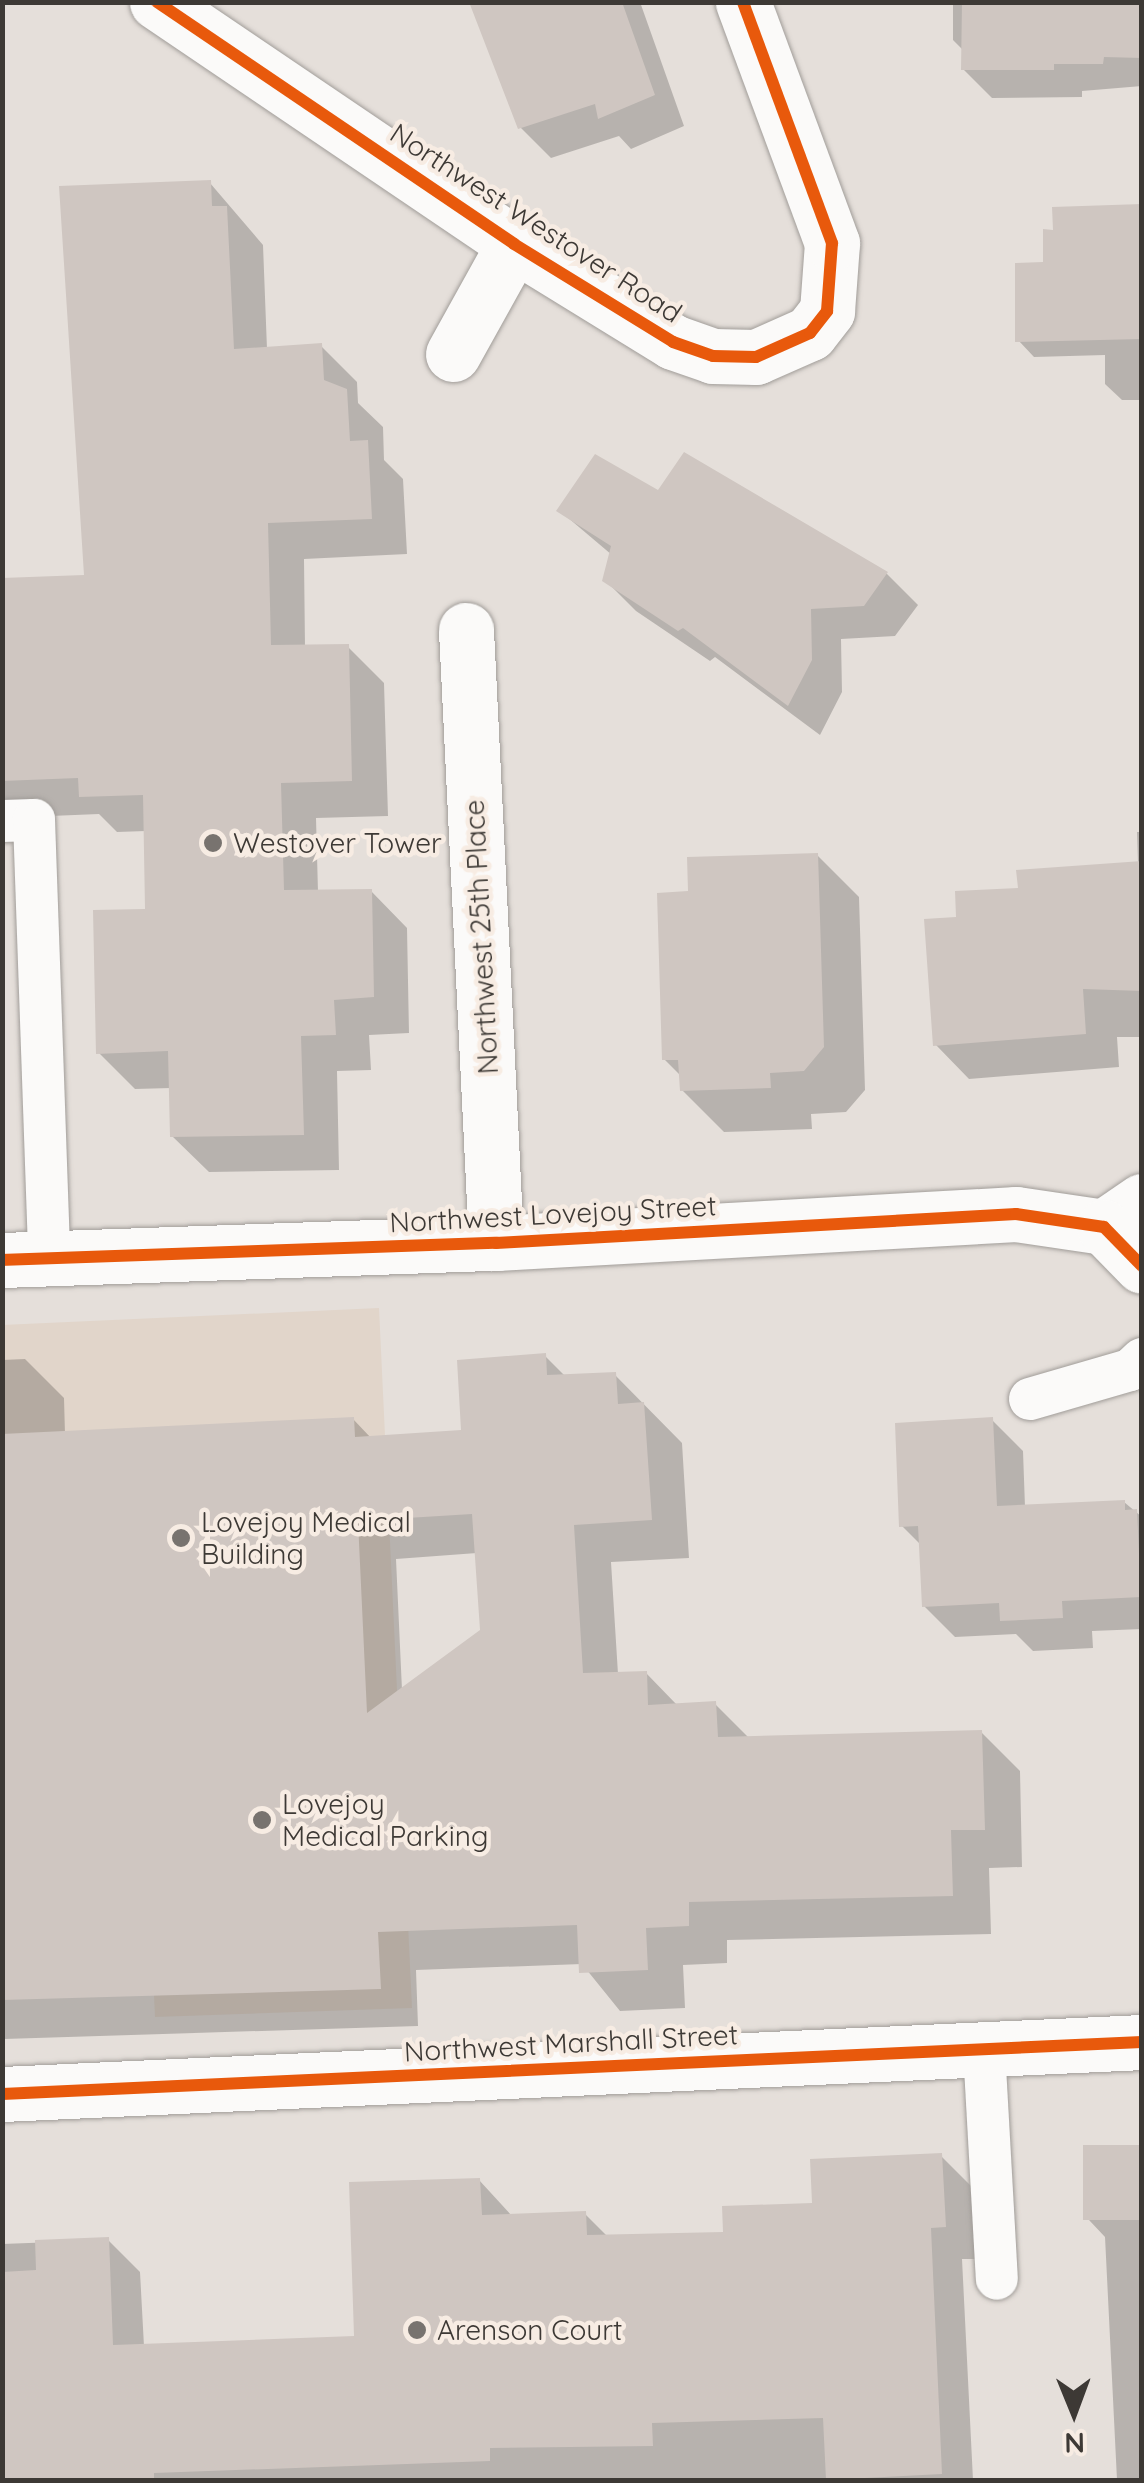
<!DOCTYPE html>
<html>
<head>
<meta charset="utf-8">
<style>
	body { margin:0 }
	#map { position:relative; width:1144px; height:2483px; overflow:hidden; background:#e5dfda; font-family:Quicksand,sans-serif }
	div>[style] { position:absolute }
	.built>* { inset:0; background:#e1d5ca }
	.shadow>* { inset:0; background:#0003 }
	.building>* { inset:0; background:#cfc6c1; transform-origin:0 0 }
	.roads { filter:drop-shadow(0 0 2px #a19d99) drop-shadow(0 0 2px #a19d99) }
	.lane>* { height:42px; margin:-21px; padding:0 21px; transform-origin:21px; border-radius:21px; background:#fbfaf9 }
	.street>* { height:55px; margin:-27.5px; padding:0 27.5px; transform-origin:27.5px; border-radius:27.5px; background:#fbfaf9 }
	.secondary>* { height:55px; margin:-27.5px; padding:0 27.5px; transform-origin:27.5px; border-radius:27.5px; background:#fbfaf9 }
	.cycleway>* { height:12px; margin:-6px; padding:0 6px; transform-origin:6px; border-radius:6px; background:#e8590c }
	.dots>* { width:28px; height:28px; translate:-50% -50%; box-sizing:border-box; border:5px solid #f7ece3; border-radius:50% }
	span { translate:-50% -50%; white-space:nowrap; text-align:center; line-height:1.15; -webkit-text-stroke:9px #f7ece3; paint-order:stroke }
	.street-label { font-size:28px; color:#3d3935 }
	.poi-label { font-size:28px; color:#3d3935 }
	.left { translate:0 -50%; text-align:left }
	.frame { position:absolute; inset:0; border:5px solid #3d3935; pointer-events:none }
	.north { position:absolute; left:1024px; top:2363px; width:100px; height:100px; -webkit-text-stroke:8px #f7ece3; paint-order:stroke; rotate:179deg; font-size:28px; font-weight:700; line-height:40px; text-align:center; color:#3d3935 }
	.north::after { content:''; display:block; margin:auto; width:35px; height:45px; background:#3d3935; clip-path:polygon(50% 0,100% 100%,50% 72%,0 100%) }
</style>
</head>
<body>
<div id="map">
	<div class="built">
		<i style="clip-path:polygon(379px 1308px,412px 2008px,155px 2017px,139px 1668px,3px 1674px,2px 1325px)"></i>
	</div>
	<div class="shadow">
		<i style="clip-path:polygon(472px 2px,640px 2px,684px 126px,631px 149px,619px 136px,551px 158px,520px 127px)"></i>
		<i style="clip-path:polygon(953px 2px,1142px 2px,1142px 86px,1082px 91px,1082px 97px,992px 98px,963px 69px,964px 51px,953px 40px)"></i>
		<i style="clip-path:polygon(210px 183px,263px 245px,267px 349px,321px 346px,357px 382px,358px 403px,383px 427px,384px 460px,403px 479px,407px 554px,304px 559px,305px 647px,348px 647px,384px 683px,388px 816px,316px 818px,318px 892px,371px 891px,407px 928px,409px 1033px,369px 1035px,371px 1070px,337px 1071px,339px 1170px,209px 1172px,172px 1136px,171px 1088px,135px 1089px,99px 1053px,148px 912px,146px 831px,117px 832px,99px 814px,2px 818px,2px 581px,87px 577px)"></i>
		<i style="clip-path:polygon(1142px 208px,1142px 400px,1122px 400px,1105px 384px,1105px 355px,1034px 357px,1018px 340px,1045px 265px)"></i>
		<i style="clip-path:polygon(685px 456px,887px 574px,918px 605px,895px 636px,841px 639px,842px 692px,820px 735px,715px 657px,710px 661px,636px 611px,605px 580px,612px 555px,560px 511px,659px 494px)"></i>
		<i style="clip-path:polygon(1137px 832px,1142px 832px,1142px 1037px,1117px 1037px,1119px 1067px,969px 1079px,936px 1045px,958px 920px,1021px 890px,1138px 863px)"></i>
		<i style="clip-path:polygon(817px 855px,859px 897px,865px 1090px,846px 1112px,811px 1114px,812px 1129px,724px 1132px,682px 1090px,682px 1077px,664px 1059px,691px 894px)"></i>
		<i style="clip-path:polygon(evenodd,545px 1356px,566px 1377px,615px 1375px,682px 1443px,689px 1558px,611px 1562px,618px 1674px,646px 1673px,678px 1706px,715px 1704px,750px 1739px,981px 1732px,1020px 1771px,1022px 1867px,989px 1868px,991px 1934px,727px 1940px,727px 1963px,683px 1965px,685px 2008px,620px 2011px,582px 1964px,416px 1970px,418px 2026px,4px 2039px,2px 1360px,25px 1359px,64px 1398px,65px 1434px,353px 1419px,372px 1439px,464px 1432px,545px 1356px,477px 1553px,482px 1631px,402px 1690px,396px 1559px,477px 1553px)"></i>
		<i style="clip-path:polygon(992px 1420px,1023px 1451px,1025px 1507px,1124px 1502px,1142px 1517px,1142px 1629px,1092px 1631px,1093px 1648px,1033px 1651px,1016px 1634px,955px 1637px,924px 1606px,922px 1546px,902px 1526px)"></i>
		<i style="clip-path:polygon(1142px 2147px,1142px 2480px,1117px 2480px,1105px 2237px,1089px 2220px)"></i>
		<i style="clip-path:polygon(941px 2156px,973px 2188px,977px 2259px,962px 2259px,973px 2480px,2px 2480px,2px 2244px,108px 2240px,140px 2272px,144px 2346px,357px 2339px,479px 2180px,512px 2216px,585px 2214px,608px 2237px,726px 2235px)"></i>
	</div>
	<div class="building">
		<i style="clip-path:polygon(469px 2px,622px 2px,655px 95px,598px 119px,595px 104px,518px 129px)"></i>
		<i style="clip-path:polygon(962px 2px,1142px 2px,1142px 58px,1104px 57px,1103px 64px,1054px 64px,1054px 70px,961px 70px)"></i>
		<i style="clip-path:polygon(211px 180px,212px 206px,227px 206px,234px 349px,322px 343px,324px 380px,347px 389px,350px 441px,368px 440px,372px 519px,268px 523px,271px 645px,349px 644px,352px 781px,281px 783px,284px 890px,372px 889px,374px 997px,334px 1000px,336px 1035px,301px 1036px,304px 1135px,170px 1137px,168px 1051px,96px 1054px,93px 910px,145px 909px,143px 795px,79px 797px,78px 778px,2px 781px,2px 578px,84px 575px,59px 186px)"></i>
		<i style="clip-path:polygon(1142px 204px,1142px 339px,1015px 342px,1015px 263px,1043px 262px,1043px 229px,1053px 230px,1052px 207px)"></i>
		<i style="clip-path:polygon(684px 452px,888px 572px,864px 606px,811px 609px,812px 660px,788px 706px,683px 628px,678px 631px,602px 581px,611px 546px,556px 511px,595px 454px,658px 490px)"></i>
		<i style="clip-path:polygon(818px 853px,824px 1047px,804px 1071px,770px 1073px,771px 1088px,680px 1091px,678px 1060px,662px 1060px,657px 893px,688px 891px,687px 857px)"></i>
		<i style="clip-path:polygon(1142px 861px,1142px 991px,1083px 989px,1086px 1034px,933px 1046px,924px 919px,956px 917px,955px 891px,1018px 888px,1016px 870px)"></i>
		<i style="clip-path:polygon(evenodd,546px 1353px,547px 1375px,616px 1372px,618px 1404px,644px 1402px,652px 1520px,574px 1525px,583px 1673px,647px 1671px,648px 1705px,716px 1701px,718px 1737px,982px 1730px,985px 1830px,951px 1830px,953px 1896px,689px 1902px,689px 1926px,646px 1928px,648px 1970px,579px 1973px,577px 1925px,378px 1932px,381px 1989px,2px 2000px,2px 1434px,354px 1417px,355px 1437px,461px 1430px,457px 1360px,546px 1353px,472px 1514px,480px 1630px,367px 1713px,358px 1521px,472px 1514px)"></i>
		<i style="clip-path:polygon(993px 1417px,997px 1506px,1125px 1500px,1125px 1510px,1137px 1509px,1141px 1597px,1062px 1601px,1063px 1618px,1000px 1621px,999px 1603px,922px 1607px,918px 1526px,899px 1527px,895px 1423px)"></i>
		<i style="left:1142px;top:2145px;width:75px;height:59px;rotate:90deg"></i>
		<i style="clip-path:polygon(942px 2153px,946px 2227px,931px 2228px,942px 2474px,826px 2480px,823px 2418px,652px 2423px,653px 2446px,490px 2448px,490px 2461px,154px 2473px,154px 2480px,2px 2480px,2px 2272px,36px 2270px,35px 2240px,109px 2237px,113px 2345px,354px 2336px,349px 2182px,480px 2178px,482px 2215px,586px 2211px,587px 2235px,723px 2232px,722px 2206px,812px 2203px,810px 2159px)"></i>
	</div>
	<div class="roads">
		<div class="lane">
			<i style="left:2px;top:821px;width:32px;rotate:-2deg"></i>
			<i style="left:34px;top:820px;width:438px;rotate:88deg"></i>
			<i style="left:1030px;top:1399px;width:104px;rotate:-16.2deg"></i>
			<i style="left:1130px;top:1370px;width:16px;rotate:-43deg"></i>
			<i style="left:984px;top:2049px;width:230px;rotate:86.8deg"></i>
		</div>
		<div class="street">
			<i style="left:157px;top:2px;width:431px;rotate:34.1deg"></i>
			<i style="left:514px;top:244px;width:187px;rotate:31.6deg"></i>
			<i style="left:673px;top:342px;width:42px;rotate:19.3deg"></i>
			<i style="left:713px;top:356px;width:43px;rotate:1.3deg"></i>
			<i style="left:756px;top:357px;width:59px;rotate:-24deg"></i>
			<i style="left:810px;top:333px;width:28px;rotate:-52deg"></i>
			<i style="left:827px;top:311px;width:68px;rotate:-85.8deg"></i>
			<i style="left:832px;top:243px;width:257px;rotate:-110.3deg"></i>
			<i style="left:453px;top:354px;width:126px;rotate:-61deg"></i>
			<i style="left:466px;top:630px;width:614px;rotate:87.2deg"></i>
			<i style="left:1104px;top:1227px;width:46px;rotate:-34.4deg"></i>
			<i style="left:2px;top:2094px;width:1141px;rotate:-2.61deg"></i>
		</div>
		<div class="secondary">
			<i style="left:2px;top:1260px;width:494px;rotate:-2deg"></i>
			<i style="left:496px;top:1243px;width:521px;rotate:-3.19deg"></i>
			<i style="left:1016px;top:1214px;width:89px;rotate:8.4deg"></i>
			<i style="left:1104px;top:1227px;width:54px;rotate:45.7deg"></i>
		</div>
	</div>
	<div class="cycleway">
		<i style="left:157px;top:2px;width:431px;rotate:34.1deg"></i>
		<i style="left:514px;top:244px;width:187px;rotate:31.6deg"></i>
		<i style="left:673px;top:342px;width:42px;rotate:19.3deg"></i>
		<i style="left:713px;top:356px;width:43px;rotate:1.3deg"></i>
		<i style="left:756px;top:357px;width:59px;rotate:-24deg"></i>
		<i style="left:810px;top:333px;width:28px;rotate:-52deg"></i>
		<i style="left:827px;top:311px;width:68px;rotate:-85.8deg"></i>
		<i style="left:832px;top:243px;width:257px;rotate:-110.3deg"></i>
		<i style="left:2px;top:1260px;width:494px;rotate:-2deg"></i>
		<i style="left:496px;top:1243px;width:521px;rotate:-3.19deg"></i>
		<i style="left:1016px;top:1214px;width:89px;rotate:8.4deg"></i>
		<i style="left:1104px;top:1227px;width:54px;rotate:45.7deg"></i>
		<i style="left:2px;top:2094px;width:1141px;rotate:-2.61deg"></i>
	</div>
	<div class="dots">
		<i style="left:213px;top:843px;background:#78736f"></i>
		<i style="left:181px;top:1538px;background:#78736f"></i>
		<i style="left:262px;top:1820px;background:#78736f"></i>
		<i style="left:417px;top:2330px;background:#78736f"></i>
	</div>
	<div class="street-label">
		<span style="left:536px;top:223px;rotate:33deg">Northwest Westover Road</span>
		<span style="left:481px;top:937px;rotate:-93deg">Northwest 25th Place</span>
		<span style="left:553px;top:1214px;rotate:-3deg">Northwest Lovejoy Street</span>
		<span style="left:571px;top:2043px;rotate:-3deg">Northwest Marshall Street</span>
	</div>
	<div class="poi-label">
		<span class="left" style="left:233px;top:843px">Westover Tower</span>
		<span class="left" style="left:201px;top:1538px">Lovejoy Medical<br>Building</span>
		<span class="left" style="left:282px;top:1820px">Lovejoy<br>Medical Parking</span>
		<span class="left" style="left:437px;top:2330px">Arenson Court</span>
	</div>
	<div class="frame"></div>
	<div class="north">N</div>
</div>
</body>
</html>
